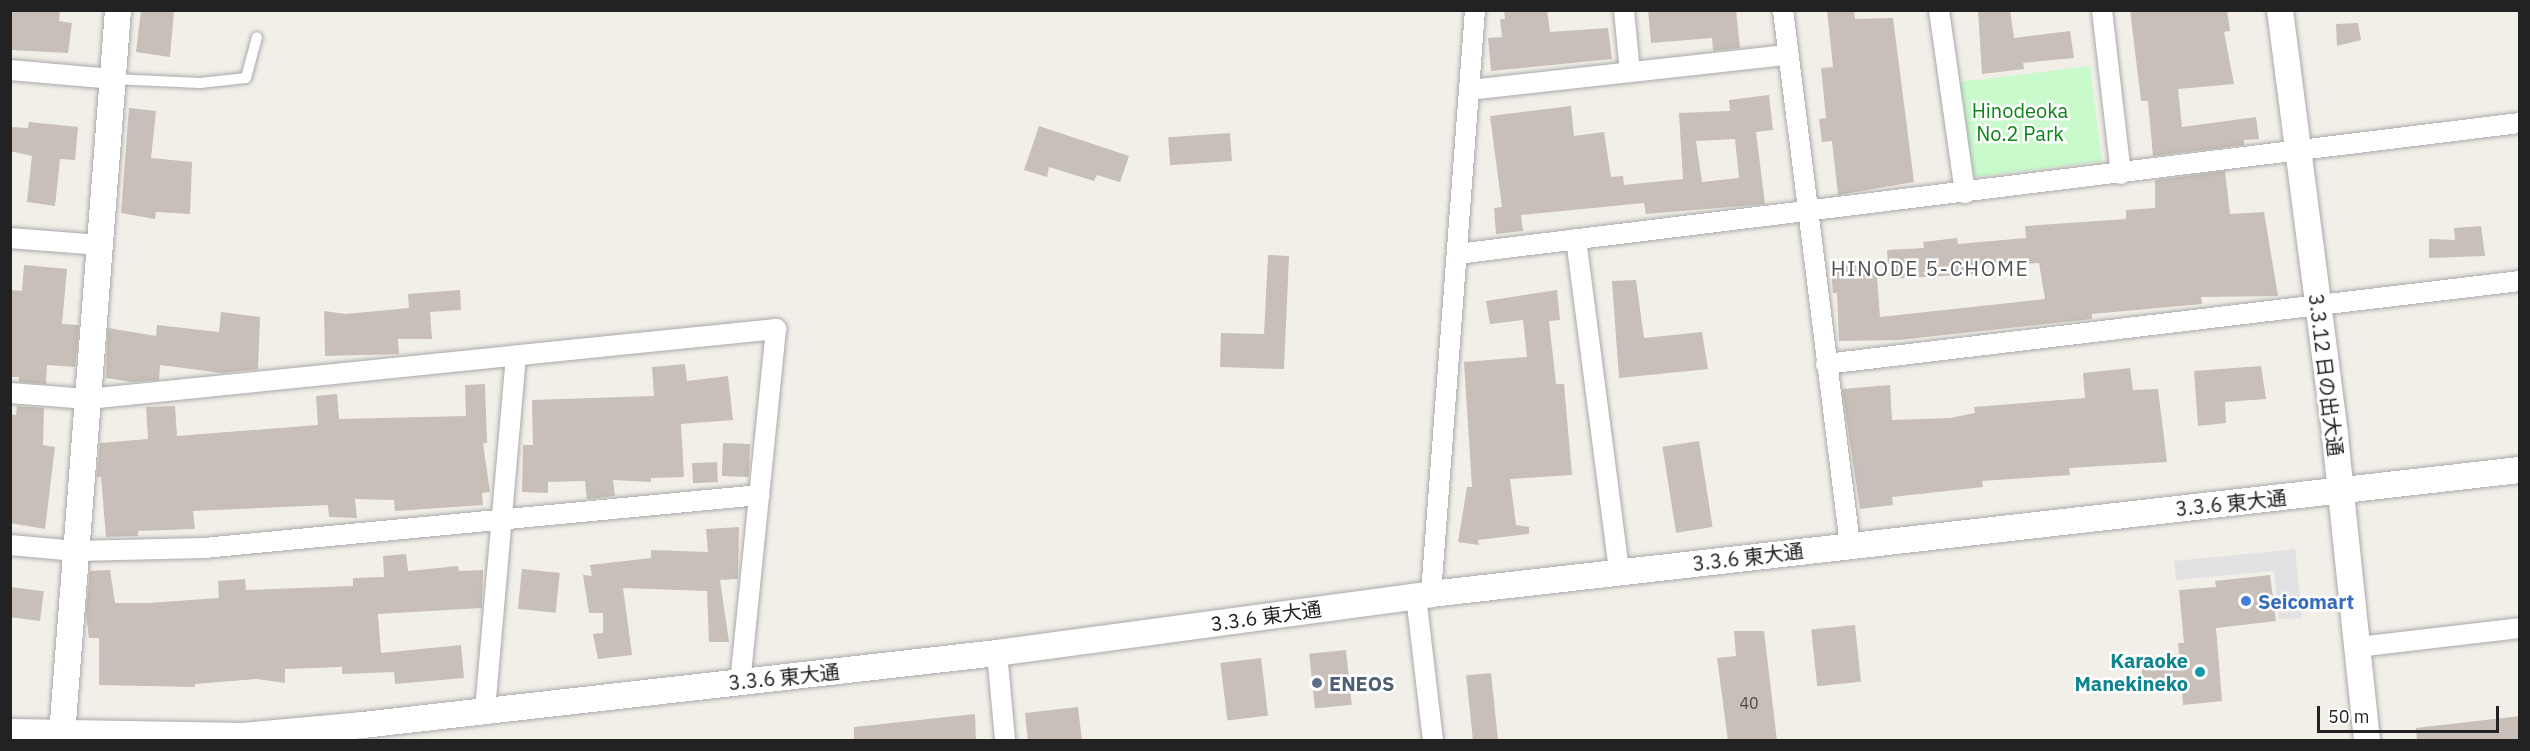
<!DOCTYPE html>
<html>
<head>
<meta charset="utf-8">
<style>
	body { margin:0 }
	#map { position:relative; width:2530px; height:751px; overflow:hidden; background:#f2efe9; font-family:"IBM Plex Sans","Noto Sans JP",sans-serif }
	div>[style] { position:absolute }
	.park>* { inset:0; background:#c8facc; transform-origin:0 0 }
	.parking>* { inset:0; background:#e2e2e2 }
	.building>* { inset:0; background:#c7bfb8; transform-origin:0 0 }
	.roads { filter:drop-shadow(0 0 2px #a9a9a9) drop-shadow(0 0 2px #a9a9a9) }
	.service>* { height:10px; margin:-5px; padding:0 5px; transform-origin:5px; border-radius:5px; background:#fff }
	.minor>* { height:20px; margin:-10px; padding:0 10px; transform-origin:10px; border-radius:10px; background:#fff }
	.tertiary>* { height:26px; margin:-13px; padding:0 13px; transform-origin:13px; border-radius:13px; background:#fff }
	.dots>* { width:16px; height:16px; translate:-50% -50%; box-sizing:border-box; border:3px solid #fff; border-radius:50% }
	span { translate:-50% -50%; white-space:nowrap; text-align:center; line-height:1.15; -webkit-text-stroke:5px #fff; paint-order:stroke }
	.number-label { font-size:16px; color:#4b4948 }
	.number-label span { -webkit-text-stroke-width:0 }
	.park-label { font-size:20px; color:#0c8416 }
	.street-label { font-size:20px; color:#222 }
	.shop-label { font-size:20px; color:#366cbe; font-weight:700 }
	.left { translate:0 -50%; text-align:left }
	.culture-label { font-size:20px; color:#0d838f; font-weight:700 }
	.right { translate:-100% -50%; text-align:right }
	.service-label { font-size:20px; color:#4e5e75; font-weight:700 }
	.neighbourhood-label { font-size:21px; color:#555; letter-spacing:1.5px }
	.frame { position:absolute; inset:0; border:12px solid #222; pointer-events:none }
	.scale { position:absolute; left:2317px; top:706px; width:182px; height:27px; box-sizing:border-box; border:3px solid #222; border-top:0; padding-left:8px; font-size:18px; line-height:21px; white-space:nowrap; color:#222; -webkit-text-stroke:4px #fff; paint-order:stroke }
</style>
</head>
<body>
<div id="map">
	<div class="park">
		<i style="left:2090px;top:66px;width:96px;height:130px;rotate:83deg"></i>
	</div>
	<div class="parking">
		<i style="clip-path:polygon(2295px 549px,2302px 618px,2279px 619px,2274px 571px,2176px 580px,2174px 561px)"></i>
	</div>
	<div class="building">
		<i style="clip-path:polygon(10px 10px,60px 10px,59px 21px,72px 23px,68px 53px,10px 50px)"></i>
		<i style="clip-path:polygon(141px 10px,174px 10px,170px 57px,136px 52px)"></i>
		<i style="clip-path:polygon(1504px 10px,1547px 10px,1550px 32px,1608px 28px,1612px 59px,1491px 71px,1488px 38px,1502px 37px,1500px 19px,1505px 19px)"></i>
		<i style="clip-path:polygon(1648px 10px,1736px 10px,1740px 48px,1713px 51px,1712px 38px,1651px 43px)"></i>
		<i style="clip-path:polygon(1827px 10px,1854px 10px,1855px 19px,1893px 18px,1914px 182px,1838px 195px,1832px 141px,1822px 142px,1819px 119px,1826px 118px,1821px 68px,1833px 67px)"></i>
		<i style="clip-path:polygon(1978px 10px,2010px 10px,2014px 38px,2070px 31px,2074px 58px,2023px 63px,2024px 69px,1982px 74px)"></i>
		<i style="clip-path:polygon(2130px 10px,2227px 10px,2230px 31px,2224px 32px,2234px 84px,2178px 89px,2182px 127px,2256px 117px,2259px 139px,2244px 140px,2244px 145px,2153px 156px,2148px 101px,2141px 101px)"></i>
		<i style="clip-path:polygon(2358px 23px,2361px 40px,2337px 46px,2336px 24px)"></i>
		<i style="clip-path:polygon(evenodd,1769px 95px,1773px 130px,1756px 132px,1765px 204px,1646px 214px,1644px 203px,1521px 215px,1523px 231px,1496px 234px,1494px 208px,1502px 207px,1490px 116px,1571px 106px,1574px 136px,1604px 132px,1611px 177px,1623px 176px,1624px 185px,1683px 179px,1679px 113px,1730px 111px,1729px 100px,1769px 95px,1735px 139px,1739px 178px,1702px 182px,1696px 141px,1735px 139px)"></i>
		<i style="clip-path:polygon(129px 108px,156px 111px,151px 158px,192px 162px,190px 214px,156px 212px,155px 219px,121px 213px)"></i>
		<i style="clip-path:polygon(29px 122px,78px 127px,75px 160px,60px 159px,55px 206px,27px 202px,32px 156px,10px 151px,10px 127px,28px 128px)"></i>
		<i style="clip-path:polygon(1039px 126px,1129px 156px,1120px 182px,1097px 175px,1094px 181px,1049px 167px,1047px 177px,1024px 170px)"></i>
		<i style="left:1230px;top:133px;width:28px;height:62px;rotate:86deg"></i>
		<i style="clip-path:polygon(2225px 171px,2230px 214px,2264px 212px,2278px 296px,2201px 297px,2202px 304px,2092px 314px,2092px 319px,1899px 340px,1839px 341px,1837px 293px,1833px 293px,1831px 267px,1876px 263px,1880px 317px,2045px 299px,2039px 263px,1977px 267px,1978px 274px,1889px 279px,1887px 250px,1924px 248px,1923px 242px,1957px 238px,1958px 244px,2026px 238px,2025px 226px,2126px 219px,2126px 210px,2155px 208px,2155px 180px)"></i>
		<i style="clip-path:polygon(2481px 226px,2485px 256px,2429px 258px,2429px 239px,2455px 240px,2454px 228px)"></i>
		<i style="clip-path:polygon(1268px 255px,1289px 256px,1284px 369px,1220px 367px,1221px 333px,1264px 334px)"></i>
		<i style="clip-path:polygon(24px 265px,67px 269px,62px 324px,79px 325px,75px 367px,47px 365px,46px 384px,19px 382px,19px 377px,10px 377px,10px 290px,22px 291px)"></i>
		<i style="clip-path:polygon(1636px 280px,1644px 338px,1702px 332px,1708px 369px,1619px 378px,1612px 281px)"></i>
		<i style="clip-path:polygon(460px 290px,461px 310px,430px 312px,432px 339px,398px 339px,399px 354px,325px 356px,324px 311px,346px 314px,409px 308px,408px 294px)"></i>
		<i style="clip-path:polygon(1557px 290px,1560px 320px,1549px 321px,1556px 384px,1564px 384px,1572px 475px,1510px 479px,1516px 525px,1529px 527px,1529px 534px,1478px 540px,1479px 545px,1458px 542px,1467px 487px,1472px 487px,1464px 362px,1527px 357px,1523px 320px,1490px 324px,1486px 301px)"></i>
		<i style="clip-path:polygon(221px 312px,260px 317px,258px 369px,222px 373px,160px 365px,159px 380px,133px 382px,106px 378px,108px 328px,156px 336px,157px 325px,219px 332px)"></i>
		<i style="clip-path:polygon(685px 364px,687px 381px,728px 376px,733px 420px,681px 424px,684px 477px,651px 478px,651px 482px,613px 480px,615px 496px,587px 499px,585px 481px,548px 482px,548px 493px,522px 492px,523px 445px,533px 445px,532px 400px,654px 396px,652px 367px)"></i>
		<i style="clip-path:polygon(2261px 366px,2266px 399px,2225px 402px,2226px 423px,2198px 426px,2194px 371px)"></i>
		<i style="clip-path:polygon(2130px 368px,2133px 390px,2158px 389px,2167px 462px,2069px 468px,2070px 475px,1982px 481px,1983px 487px,1892px 497px,1893px 505px,1860px 509px,1842px 389px,1890px 385px,1892px 420px,1950px 418px,1975px 413px,1974px 407px,2085px 398px,2083px 373px)"></i>
		<i style="clip-path:polygon(485px 384px,487px 443px,483px 443px,490px 492px,482px 493px,483px 505px,395px 511px,394px 500px,355px 499px,357px 518px,329px 517px,328px 505px,193px 511px,195px 529px,138px 531px,138px 536px,106px 537px,101px 477px,97px 477px,100px 443px,148px 439px,146px 407px,175px 406px,177px 436px,318px 425px,316px 396px,337px 394px,339px 419px,466px 416px,465px 385px)"></i>
		<i style="clip-path:polygon(17px 406px,44px 408px,43px 445px,55px 447px,45px 529px,10px 523px,10px 414px,16px 415px)"></i>
		<i style="left:1699px;top:441px;width:87px;height:37px;rotate:81deg"></i>
		<i style="left:750px;top:444px;width:33px;height:27px;rotate:92deg"></i>
		<i style="left:717px;top:462px;width:20px;height:25px;rotate:87deg"></i>
		<i style="clip-path:polygon(739px 527px,738px 579px,720px 580px,729px 642px,709px 642px,707px 591px,623px 588px,632px 655px,598px 659px,593px 634px,603px 633px,603px 613px,589px 613px,583px 575px,592px 576px,590px 565px,651px 558px,651px 550px,708px 552px,706px 529px)"></i>
		<i style="clip-path:polygon(406px 554px,408px 571px,458px 566px,459px 571px,483px 570px,482px 608px,378px 614px,381px 653px,461px 645px,464px 678px,395px 684px,394px 672px,342px 674px,342px 667px,285px 669px,285px 683px,257px 679px,195px 684px,195px 687px,99px 685px,99px 638px,89px 638px,86px 613px,90px 571px,110px 570px,115px 603px,148px 603px,219px 598px,218px 581px,245px 579px,246px 590px,353px 586px,353px 578px,384px 577px,383px 556px)"></i>
		<i style="left:522px;top:569px;width:38px;height:40px;rotate:6deg"></i>
		<i style="clip-path:polygon(2270px 575px,2276px 621px,2216px 628px,2222px 701px,2183px 705px,2182px 690px,2144px 693px,2140px 658px,2179px 654px,2178px 643px,2184px 643px,2179px 590px,2216px 587px,2215px 581px)"></i>
		<i style="left:10px;top:587px;width:34px;height:30px;rotate:7deg"></i>
		<i style="left:1855px;top:625px;width:57px;height:44px;rotate:84deg"></i>
		<i style="clip-path:polygon(1734px 631px,1764px 631px,1777px 741px,1728px 741px,1717px 658px,1736px 656px)"></i>
		<i style="left:1346px;top:650px;width:55px;height:37px;rotate:84deg"></i>
		<i style="left:1261px;top:658px;width:58px;height:41px;rotate:83deg"></i>
		<i style="left:1491px;top:673px;width:68px;height:25px;rotate:84deg"></i>
		<i style="clip-path:polygon(1078px 707px,1082px 741px,1028px 741px,1025px 713px)"></i>
		<i style="clip-path:polygon(975px 714px,976px 741px,854px 741px,854px 727px)"></i>
		<i style="clip-path:polygon(2520px 716px,2520px 741px,2417px 741px,2416px 728px)"></i>
	</div>
	<div class="roads">
		<div class="service">
			<i style="left:113px;top:79px;width:87px;rotate:2.6deg"></i>
			<i style="left:200px;top:83px;width:46px;rotate:-6.2deg"></i>
			<i style="left:246px;top:78px;width:42px;rotate:-75deg"></i>
		</div>
		<div class="minor">
			<i style="left:1624px;top:10px;width:62px;rotate:84.5deg"></i>
			<i style="left:1783px;top:10px;width:539px;rotate:82.86deg"></i>
			<i style="left:1939px;top:10px;width:185px;rotate:81.9deg"></i>
			<i style="left:2102px;top:10px;width:165px;rotate:83.4deg"></i>
			<i style="left:10px;top:70px;width:102px;rotate:5deg"></i>
			<i style="left:1469px;top:90px;width:321px;rotate:-6.3deg"></i>
			<i style="left:10px;top:238px;width:90px;rotate:4.4deg"></i>
			<i style="left:1576px;top:239px;width:336px;rotate:82.6deg"></i>
			<i style="left:1457px;top:254px;width:1071px;rotate:-7.03deg"></i>
			<i style="left:1826px;top:364px;width:699px;rotate:-6.82deg"></i>
			<i style="left:10px;top:393px;width:78px;rotate:4.4deg"></i>
			<i style="left:88px;top:399px;width:692px;rotate:-5.81deg"></i>
			<i style="left:776px;top:329px;width:355px;rotate:95.8deg"></i>
			<i style="left:10px;top:545px;width:66px;rotate:5.2deg"></i>
			<i style="left:76px;top:551px;width:128px;rotate:-1.3deg"></i>
			<i style="left:204px;top:548px;width:558px;rotate:-5.45deg"></i>
			<i style="left:1431px;top:594px;width:586px;rotate:-85.69deg"></i>
			<i style="left:1416px;top:596px;width:145px;rotate:83.3deg"></i>
			<i style="left:2358px;top:647px;width:163px;rotate:-6.7deg"></i>
			<i style="left:997px;top:653px;width:87px;rotate:84.7deg"></i>
			<i style="left:485px;top:710px;width:355px;rotate:-85deg"></i>
		</div>
		<div class="tertiary">
			<i style="left:2280px;top:10px;width:430px;rotate:82.6deg"></i>
			<i style="left:2335px;top:436px;width:306px;rotate:84deg"></i>
			<i style="left:10px;top:732px;width:233px;rotate:1deg"></i>
			<i style="left:243px;top:736px;width:121px;rotate:-5.2deg"></i>
			<i style="left:363px;top:725px;width:638px;rotate:-6.48deg"></i>
			<i style="left:997px;top:653px;width:438px;rotate:-7.7deg"></i>
			<i style="left:1431px;top:594px;width:1096px;rotate:-6.5deg"></i>
			<i style="left:62px;top:735px;width:727px;rotate:-85.58deg"></i>
		</div>
	</div>
	<div class="dots">
		<i style="left:2246px;top:601px;background:#3f7fe0"></i>
		<i style="left:2200px;top:672px;background:#0f9aa8"></i>
		<i style="left:1317px;top:683px;background:#5c6f8a"></i>
	</div>
	<div class="number-label">
		<span style="left:1749px;top:703px">40</span>
	</div>
	<div class="park-label">
		<span style="left:2020px;top:122px">Hinodeoka<br>No.2 Park</span>
	</div>
	<div class="street-label">
		<span style="left:2326px;top:375px;rotate:83deg">3.3.12 日の出大通</span>
		<span style="left:2231px;top:503px;rotate:-6deg">3.3.6 東大通</span>
		<span style="left:1748px;top:557px;rotate:-7deg">3.3.6 東大通</span>
		<span style="left:1266px;top:616px;rotate:-8deg">3.3.6 東大通</span>
		<span style="left:784px;top:677px;rotate:-6deg">3.3.6 東大通</span>
	</div>
	<div class="shop-label">
		<span class="left" style="left:2258px;top:601px">Seicomart</span>
	</div>
	<div class="culture-label">
		<span class="right" style="left:2188px;top:672px">Karaoke<br>Manekineko</span>
	</div>
	<div class="service-label">
		<span class="left" style="left:1329px;top:683px">ENEOS</span>
	</div>
	<div class="neighbourhood-label">
		<span style="left:1930px;top:268px">HINODE 5-CHOME</span>
	</div>
	<div class="frame"></div>
	<div class="scale">50 m</div>
</div>
</body>
</html>
